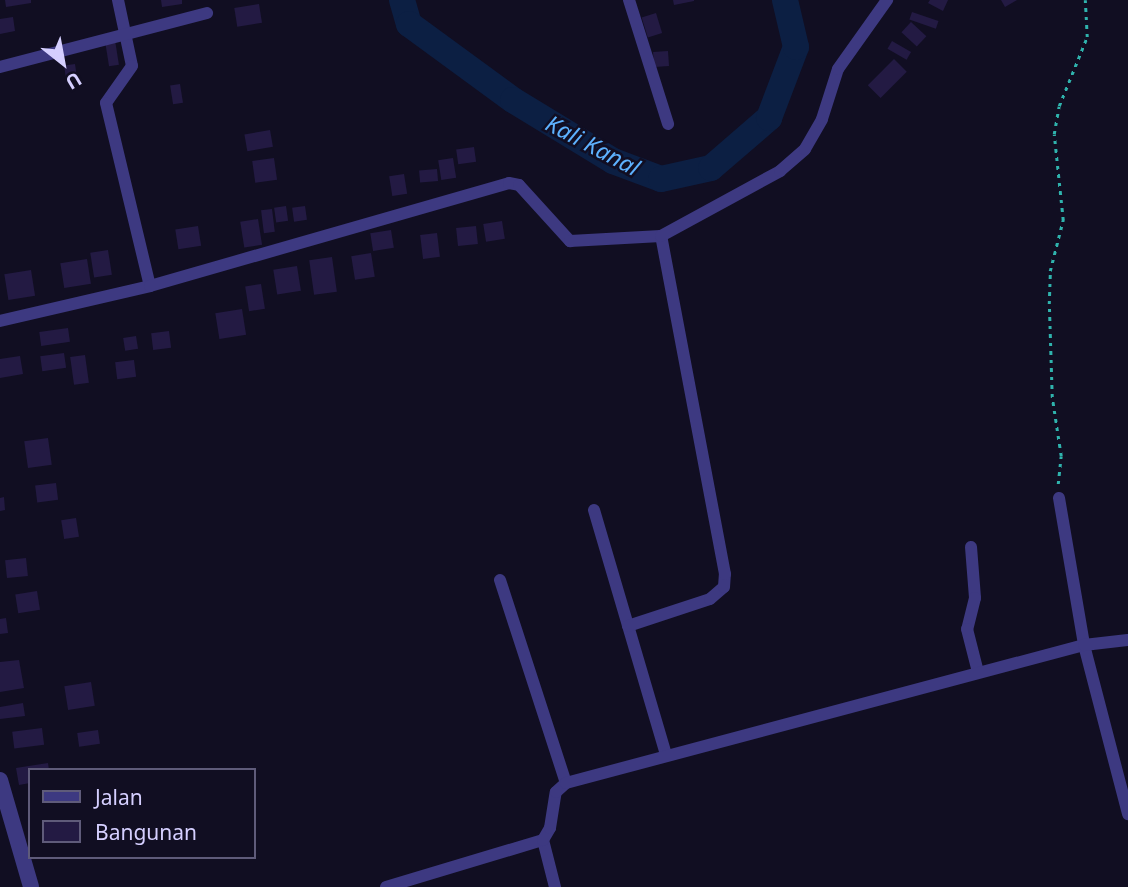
<!DOCTYPE html>
<html>
<head>
<meta charset="utf-8">
<style>
	body { margin:0 }
	#map { position:relative; width:1128px; height:887px; overflow:hidden; background:#110e22; font-family:"Noto Sans",sans-serif }
	div>[style] { position:absolute }
	.river>* { height:26px; margin:-13px; padding:0 13px; transform-origin:13px; border-radius:13px; background:#0c1f43 }
	.building>* { inset:0; background:#231a43; transform-origin:0 0 }
	.path>* { height:2.5px; margin-top:-1.25px; transform-origin:0; background:repeating-linear-gradient(90deg,#2fb3ad 0 3.5px,transparent 0 8.5px) }
	.minor>* { height:12px; margin:-6px; padding:0 6px; transform-origin:6px; border-radius:6px; background:#3d3981 }
	.tertiary>* { height:16px; margin:-8px; padding:0 8px; transform-origin:8px; border-radius:8px; background:#3d3981 }
	span { translate:-50% -50%; white-space:nowrap; text-align:center; line-height:1.15; -webkit-text-stroke:5px #110e22; paint-order:stroke }
	.water-label { font-size:23px; color:#5db1fe; font-style:italic }
	.legend { position:absolute; left:28px; top:768px; width:228px; height:91px; box-sizing:border-box; background:#110e22; border:2px solid #5f5b7a; margin:0; padding:9px 12px; list-style:none; font-size:21px; color:#d5cfff }
	.legend li { display:flex; align-items:center; gap:14px; height:35px }
	.legend b { width:35px; border:2px solid #5f5b7a }
	.north { position:absolute; left:28px; top:28px; width:70px; height:70px; -webkit-text-stroke:5px #110e22; paint-order:stroke; rotate:149deg; font-size:19px; font-weight:700; line-height:28px; text-align:center; color:#d5cfff }
	.north::after { content:''; display:block; margin:auto; width:24px; height:32px; background:#d5cfff; clip-path:polygon(50% 0,100% 100%,50% 72%,0 100%) }
</style>
</head>
<body>
<div id="map">
	<div class="river">
		<i style="left:402px;top:0;width:25px;rotate:74deg"></i>
		<i style="left:409px;top:24px;width:129px;rotate:36.2deg"></i>
		<i style="left:513px;top:100px;width:117px;rotate:31.4deg"></i>
		<i style="left:613px;top:161px;width:51px;rotate:20.6deg"></i>
		<i style="left:661px;top:179px;width:51px;rotate:-12.4deg"></i>
		<i style="left:711px;top:168px;width:77px;rotate:-40.8deg"></i>
		<i style="left:769px;top:118px;width:76px;rotate:-69.2deg"></i>
		<i style="left:796px;top:47px;width:48px;rotate:-103.2deg"></i>
	</div>
	<div class="building">
		<i style="clip-path:polygon(5px 0,31px 0,31px 3px,6px 7px)"></i>
		<i style="clip-path:polygon(161px 0,182px 0,182px 4px,162px 7px)"></i>
		<i style="clip-path:polygon(673px 0,694px 0,694px 1px,674px 5px)"></i>
		<i style="clip-path:polygon(930px 0,948px 0,943px 11px,928px 3px)"></i>
		<i style="clip-path:polygon(1001px 0,1017px 0,1005px 7px)"></i>
		<i style="left:259px;top:4px;width:19px;height:25px;rotate:81deg"></i>
		<i style="left:912px;top:12px;width:28px;height:8px;rotate:19deg"></i>
		<i style="left:656px;top:13px;width:21px;height:15px;rotate:73deg"></i>
		<i style="clip-path:polygon(13px 17px,15px 31px,0 34px,0 19px)"></i>
		<i style="left:911px;top:22px;width:21px;height:14px;rotate:43deg"></i>
		<i style="left:115px;top:40px;width:25px;height:10px;rotate:81deg"></i>
		<i style="left:892px;top:41px;width:22px;height:9px;rotate:30deg"></i>
		<i style="left:668px;top:51px;width:15px;height:15px;rotate:86deg"></i>
		<i style="left:894px;top:59px;width:18px;height:37px;rotate:45deg"></i>
		<i style="left:75px;top:64px;width:15px;height:11px;rotate:82deg"></i>
		<i style="left:180px;top:84px;width:19px;height:10px;rotate:81deg"></i>
		<i style="left:270px;top:130px;width:17px;height:26px;rotate:80deg"></i>
		<i style="left:474px;top:147px;width:15px;height:18px;rotate:82deg"></i>
		<i style="left:274px;top:158px;width:22px;height:22px;rotate:82deg"></i>
		<i style="left:453px;top:158px;width:20px;height:15px;rotate:81deg"></i>
		<i style="left:437px;top:169px;width:12px;height:18px;rotate:85deg"></i>
		<i style="left:404px;top:174px;width:20px;height:15px;rotate:81deg"></i>
		<i style="left:286px;top:206px;width:15px;height:12px;rotate:82deg"></i>
		<i style="left:305px;top:206px;width:14px;height:13px;rotate:82deg"></i>
		<i style="left:272px;top:209px;width:23px;height:11px;rotate:83deg"></i>
		<i style="left:258px;top:219px;width:26px;height:18px;rotate:81deg"></i>
		<i style="left:502px;top:221px;width:18px;height:19px;rotate:81deg"></i>
		<i style="left:198px;top:226px;width:20px;height:23px;rotate:81deg"></i>
		<i style="left:476px;top:226px;width:18px;height:20px;rotate:84deg"></i>
		<i style="left:391px;top:230px;width:18px;height:21px;rotate:81deg"></i>
		<i style="left:437px;top:233px;width:24px;height:17px;rotate:83deg"></i>
		<i style="left:108px;top:250px;width:25px;height:18px;rotate:81deg"></i>
		<i style="left:371px;top:253px;width:24px;height:20px;rotate:81deg"></i>
		<i style="left:332px;top:257px;width:35px;height:23px;rotate:82deg"></i>
		<i style="left:87px;top:259px;width:25px;height:27px;rotate:81deg"></i>
		<i style="left:297px;top:266px;width:25px;height:24px;rotate:81deg"></i>
		<i style="left:31px;top:270px;width:26px;height:27px;rotate:81deg"></i>
		<i style="left:261px;top:284px;width:25px;height:16px;rotate:81deg"></i>
		<i style="left:242px;top:309px;width:26px;height:27px;rotate:81deg"></i>
		<i style="left:68px;top:328px;width:14px;height:29px;rotate:82deg"></i>
		<i style="left:169px;top:331px;width:17px;height:18px;rotate:83deg"></i>
		<i style="left:136px;top:336px;width:13px;height:13px;rotate:81deg"></i>
		<i style="left:64px;top:353px;width:15px;height:24px;rotate:82deg"></i>
		<i style="left:85px;top:355px;width:28px;height:15px;rotate:82deg"></i>
		<i style="clip-path:polygon(20px 356px,23px 374px,0 378px,0 359px)"></i>
		<i style="left:134px;top:360px;width:17px;height:19px;rotate:83deg"></i>
		<i style="left:48px;top:438px;width:27px;height:24px;rotate:82deg"></i>
		<i style="left:56px;top:483px;width:17px;height:21px;rotate:83deg"></i>
		<i style="clip-path:polygon(4px 497px,5px 510px,0 511px,0 498px)"></i>
		<i style="left:76px;top:518px;width:19px;height:15px;rotate:81deg"></i>
		<i style="left:26px;top:558px;width:18px;height:21px;rotate:84deg"></i>
		<i style="left:37px;top:591px;width:19px;height:22px;rotate:81deg"></i>
		<i style="clip-path:polygon(6px 618px,8px 633px,0 634px,0 619px)"></i>
		<i style="clip-path:polygon(19px 660px,24px 688px,0 692px,0 662px)"></i>
		<i style="left:91px;top:682px;width:24px;height:27px;rotate:81deg"></i>
		<i style="clip-path:polygon(23px 703px,25px 716px,0 719px,0 707px)"></i>
		<i style="left:42px;top:728px;width:17px;height:30px;rotate:83deg"></i>
		<i style="left:98px;top:730px;width:14px;height:21px;rotate:82deg"></i>
		<i style="clip-path:polygon(48px 763px,49px 770px,30px 770px,30px 783px,19px 785px,16px 768px)"></i>
	</div>
	<div class="path">
		<i style="left:1058px;top:484px;width:28px;rotate:-84deg"></i>
		<i style="left:1061px;top:456px;width:60px;rotate:-98.7deg"></i>
		<i style="left:1052px;top:397px;width:93px;rotate:-91.8deg"></i>
		<i style="left:1049px;top:304px;width:33px;rotate:-88deg"></i>
		<i style="left:1050px;top:271px;width:53px;rotate:-75.7deg"></i>
		<i style="left:1063px;top:220px;width:86px;rotate:-96deg"></i>
		<i style="left:1054px;top:134px;width:28px;rotate:-80deg"></i>
		<i style="left:1059px;top:106px;width:74px;rotate:-67.9deg"></i>
		<i style="left:1087px;top:37px;width:37px;rotate:-93deg"></i>
	</div>
	<div class="minor">
		<i style="left:118px;top:0;width:67px;rotate:78deg"></i>
		<i style="left:132px;top:66px;width:45px;rotate:125.1deg"></i>
		<i style="left:106px;top:103px;width:188px;rotate:76.5deg"></i>
		<i style="left:629px;top:0;width:130px;rotate:72.5deg"></i>
		<i style="left:0;top:67px;width:214px;rotate:-14.6deg"></i>
		<i style="left:0;top:321px;width:154px;rotate:-13.1deg"></i>
		<i style="left:150px;top:286px;width:373px;rotate:-16deg"></i>
		<i style="left:509px;top:183px;width:10px;rotate:11deg"></i>
		<i style="left:519px;top:185px;width:76px;rotate:47.7deg"></i>
		<i style="left:570px;top:241px;width:91px;rotate:-3.1deg"></i>
		<i style="left:1059px;top:498px;width:149px;rotate:80.3deg"></i>
		<i style="left:1084px;top:645px;width:175px;rotate:75.4deg"></i>
		<i style="left:594px;top:510px;width:254px;rotate:73.6deg"></i>
		<i style="left:971px;top:547px;width:51px;rotate:85.5deg"></i>
		<i style="left:975px;top:598px;width:32px;rotate:104deg"></i>
		<i style="left:967px;top:629px;width:44px;rotate:75.7deg"></i>
		<i style="left:500px;top:580px;width:213px;rotate:72deg"></i>
		<i style="left:628px;top:626px;width:86px;rotate:-18.2deg"></i>
		<i style="left:710px;top:599px;width:18px;rotate:-41deg"></i>
		<i style="left:724px;top:587px;width:13px;rotate:-86deg"></i>
		<i style="left:725px;top:574px;width:344px;rotate:-100.7deg"></i>
		<i style="left:661px;top:236px;width:136px;rotate:-28.6deg"></i>
		<i style="left:780px;top:171px;width:33px;rotate:-41deg"></i>
		<i style="left:805px;top:149px;width:34px;rotate:-60deg"></i>
		<i style="left:822px;top:119px;width:52px;rotate:-72.3deg"></i>
		<i style="left:838px;top:69px;width:85px;rotate:-54.6deg"></i>
		<i style="left:543px;top:840px;width:49px;rotate:75.7deg"></i>
		<i style="left:386px;top:887px;width:164px;rotate:-16.7deg"></i>
		<i style="left:543px;top:840px;width:14px;rotate:-60deg"></i>
		<i style="left:550px;top:828px;width:36px;rotate:-81deg"></i>
		<i style="left:556px;top:792px;width:13px;rotate:-42deg"></i>
		<i style="left:566px;top:783px;width:536px;rotate:-14.92deg"></i>
		<i style="left:1084px;top:645px;width:44px;rotate:-6.5deg"></i>
	</div>
	<div class="tertiary">
		<i style="left:0;top:780px;width:111px;rotate:73.8deg"></i>
	</div>
	<div class="water-label">
		<span style="left:593px;top:145px;rotate:28deg">Kali Kanal</span>
	</div>
	<ul class="legend">
	<li><b style="height:9px;background:#3d3981"></b>Jalan</li>
	<li><b style="height:19px;background:#231a43"></b>Bangunan</li>
	</ul>
	<div class="north">U</div>
</div>
</body>
</html>
